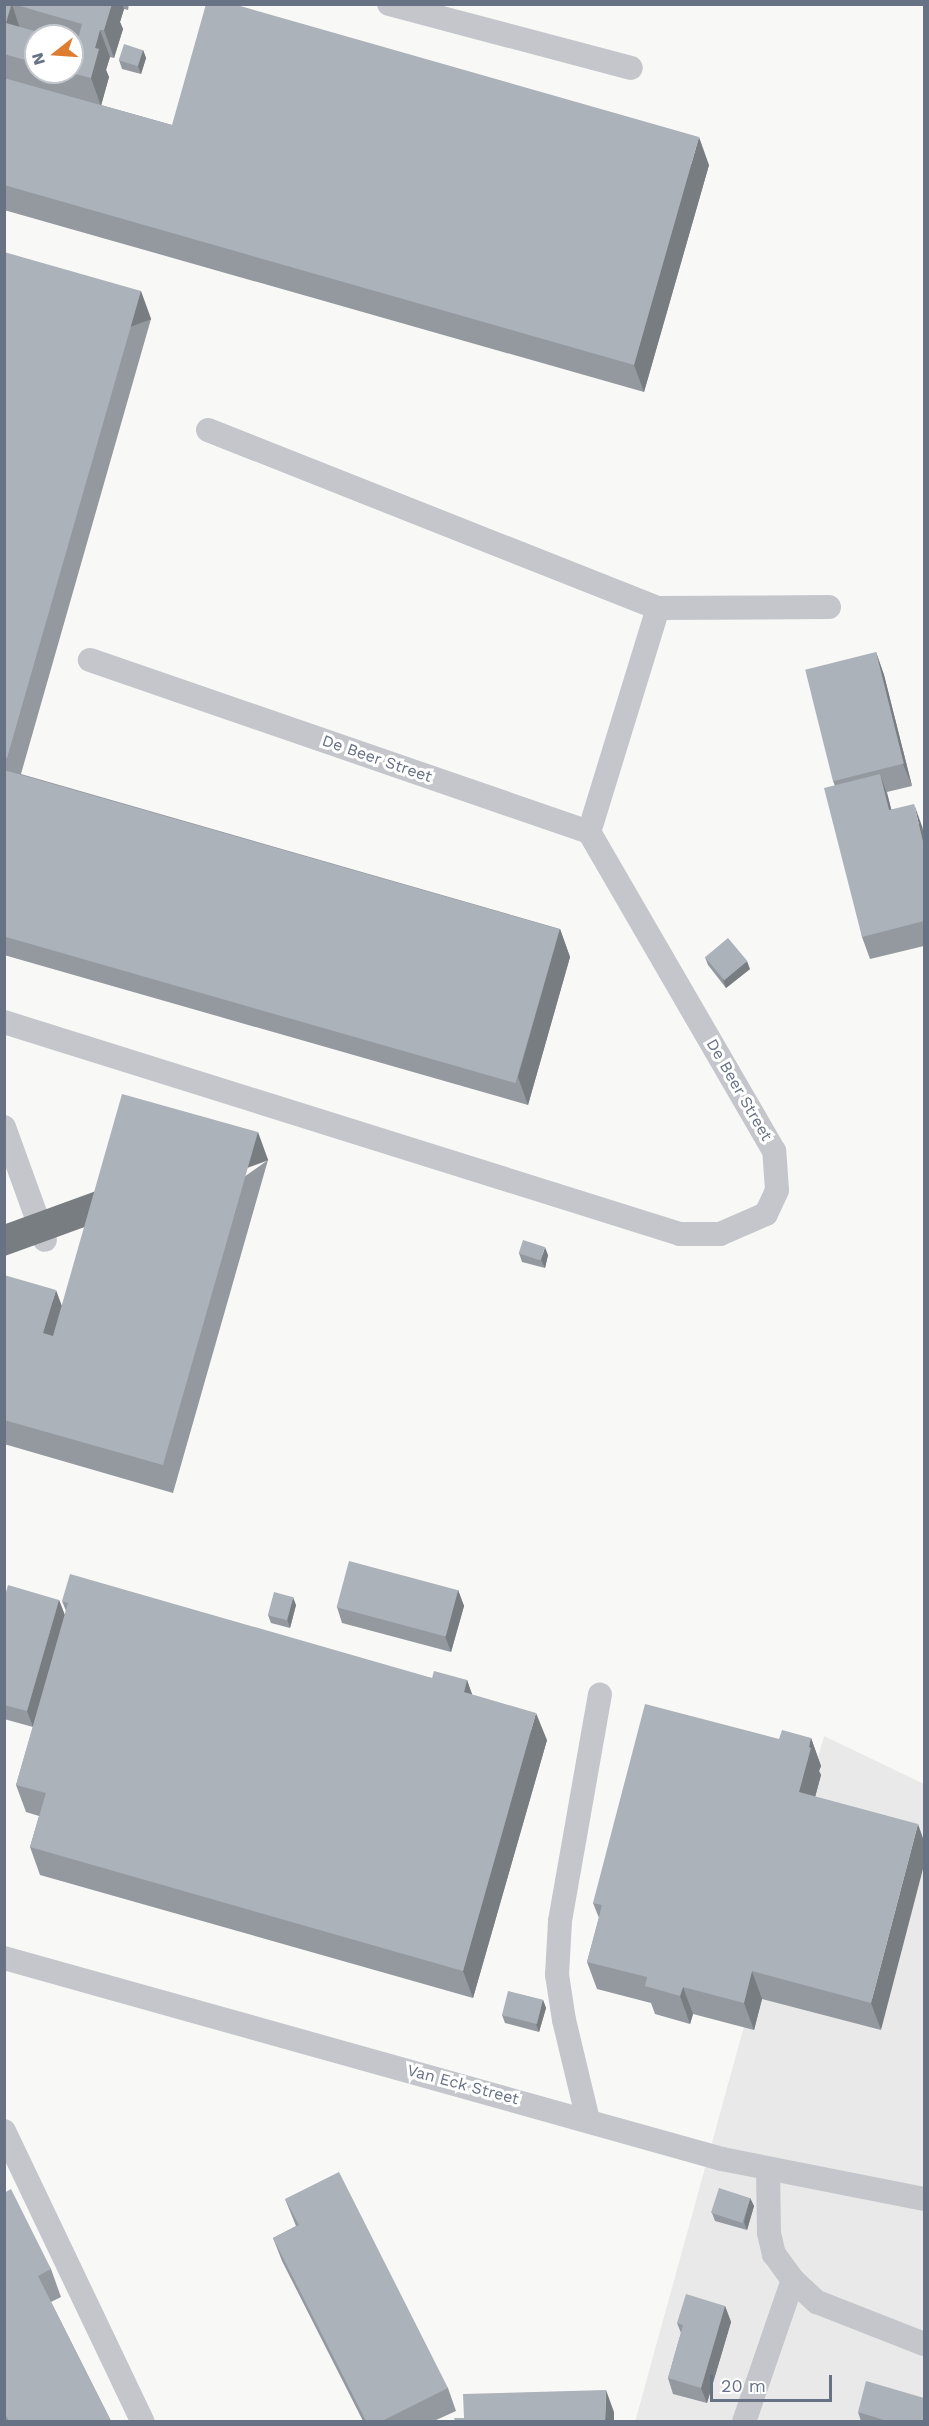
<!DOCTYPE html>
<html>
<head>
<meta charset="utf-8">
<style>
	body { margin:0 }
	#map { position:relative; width:929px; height:2426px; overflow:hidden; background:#f8f8f6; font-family:"Work Sans",sans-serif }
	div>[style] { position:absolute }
	.built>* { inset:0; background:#e9e9e9 }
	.service>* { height:24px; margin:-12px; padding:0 12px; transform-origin:12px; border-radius:12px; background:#c4c6cb }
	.wall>* { inset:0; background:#9499a0 }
	.shaded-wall>* { inset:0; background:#787d82; transform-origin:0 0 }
	.building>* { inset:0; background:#acb2ba; transform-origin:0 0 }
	span { translate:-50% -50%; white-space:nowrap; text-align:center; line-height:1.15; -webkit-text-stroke:6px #fff; paint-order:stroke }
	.street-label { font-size:16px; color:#687285 }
	.frame { position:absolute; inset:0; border:6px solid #687285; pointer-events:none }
	.north { position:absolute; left:24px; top:24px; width:60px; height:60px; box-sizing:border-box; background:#fff; border:2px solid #c3c7ce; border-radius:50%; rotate:253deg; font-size:16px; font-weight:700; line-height:24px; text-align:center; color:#687285 }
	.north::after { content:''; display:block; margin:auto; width:21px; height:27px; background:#dd7d31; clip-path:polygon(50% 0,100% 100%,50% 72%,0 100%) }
	.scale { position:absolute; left:710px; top:2375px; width:122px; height:27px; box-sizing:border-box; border:3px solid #687285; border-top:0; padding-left:8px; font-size:18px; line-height:21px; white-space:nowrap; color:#687285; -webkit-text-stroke:4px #fff; paint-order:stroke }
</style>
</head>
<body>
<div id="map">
	<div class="built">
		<i style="clip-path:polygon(824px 1736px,924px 1784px,924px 2421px,635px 2422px)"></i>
	</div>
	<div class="service">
		<i style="left:389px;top:4px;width:250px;rotate:14.8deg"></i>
		<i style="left:208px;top:430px;width:484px;rotate:21.6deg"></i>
		<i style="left:658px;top:608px;width:234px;rotate:107.1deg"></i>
		<i style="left:658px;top:608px;width:171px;rotate:-0.3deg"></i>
		<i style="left:4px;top:1022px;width:708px;rotate:17.41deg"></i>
		<i style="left:680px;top:1234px;width:40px"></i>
		<i style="left:720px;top:1234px;width:50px;rotate:-23.5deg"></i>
		<i style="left:766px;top:1214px;width:26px;rotate:-65deg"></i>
		<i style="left:777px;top:1190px;width:39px;rotate:-94deg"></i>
		<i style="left:774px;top:1151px;width:369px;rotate:-120.1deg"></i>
		<i style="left:589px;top:832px;width:528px;rotate:-160.98deg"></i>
		<i style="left:4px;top:1127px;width:120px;rotate:70.1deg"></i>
		<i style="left:4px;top:1958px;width:746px;rotate:15.64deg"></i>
		<i style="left:722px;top:2159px;width:206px;rotate:11.2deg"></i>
		<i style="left:588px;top:2120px;width:103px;rotate:-103.5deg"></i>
		<i style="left:564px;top:2020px;width:46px;rotate:-98.8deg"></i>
		<i style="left:557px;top:1975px;width:54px;rotate:-86.8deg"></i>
		<i style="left:560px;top:1921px;width:230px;rotate:-80deg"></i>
		<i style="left:4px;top:2131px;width:322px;rotate:64.5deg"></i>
		<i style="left:768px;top:2169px;width:64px;rotate:89.1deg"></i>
		<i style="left:769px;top:2233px;width:22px;rotate:77deg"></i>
		<i style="left:774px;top:2254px;width:32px;rotate:54deg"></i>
		<i style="left:793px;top:2280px;width:33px;rotate:43deg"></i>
		<i style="left:817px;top:2302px;width:115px;rotate:21.4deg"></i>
		<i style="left:744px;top:2422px;width:150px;rotate:-71deg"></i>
	</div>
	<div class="wall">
		<i style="clip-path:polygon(evenodd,4px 4px,129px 4px,128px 10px,124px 9px,120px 22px,123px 29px,114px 58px,110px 57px,106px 70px,109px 77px,101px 105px,172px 125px,709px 165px,644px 392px,4px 210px,4px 4px,36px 36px,72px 36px,72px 72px,36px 72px,36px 36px)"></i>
		<i style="clip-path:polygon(143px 50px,146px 58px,141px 74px,122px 69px,119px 60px)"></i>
		<i style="clip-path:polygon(4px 252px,151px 319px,21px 774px,560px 929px,570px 957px,528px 1105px,4px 955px)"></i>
		<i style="clip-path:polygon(876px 652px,884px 675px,912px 786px,887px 792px,891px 809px,922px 826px,924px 837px,924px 946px,870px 959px,862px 937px,835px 786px,833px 781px)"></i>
		<i style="clip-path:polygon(705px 957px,750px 969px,726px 988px,708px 965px)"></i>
		<i style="clip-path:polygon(268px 1160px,173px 1493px,4px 1444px,4px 1275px,62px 1306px)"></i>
		<i style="clip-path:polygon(519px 1253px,548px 1255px,545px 1268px,522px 1262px)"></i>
		<i style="clip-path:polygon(458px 1590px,464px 1606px,451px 1652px,342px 1623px,337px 1607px)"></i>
		<i style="clip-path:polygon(4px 1599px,59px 1600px,65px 1615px,66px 1611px,62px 1601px,432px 1678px,467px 1680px,472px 1695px,547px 1740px,473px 1998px,40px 1875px,30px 1847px,39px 1816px,26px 1812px,16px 1785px,33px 1727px,4px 1719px)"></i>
		<i style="clip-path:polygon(296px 1605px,290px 1628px,271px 1623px,268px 1615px)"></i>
		<i style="clip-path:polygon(811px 1738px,821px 1766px,819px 1771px,821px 1775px,815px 1797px,881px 2030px,762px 1999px,754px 2030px,693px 2014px,690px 2024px,655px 2014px,651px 2003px,597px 1989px,587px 1962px,599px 1918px,593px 1903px,779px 1739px)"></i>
		<i style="clip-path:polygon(543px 2000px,546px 2008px,539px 2032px,505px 2023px,502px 2015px)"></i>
		<i style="clip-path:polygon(4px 2193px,51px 2269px,61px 2297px,51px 2302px,111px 2421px,6px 2421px,4px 2419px)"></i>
		<i style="clip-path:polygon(750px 2198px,754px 2206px,747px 2230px,715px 2221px,712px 2213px)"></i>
		<i style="clip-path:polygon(285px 2199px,448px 2388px,456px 2411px,434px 2421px,363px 2421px,282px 2261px,273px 2238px,296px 2226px)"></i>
		<i style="clip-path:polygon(725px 2306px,731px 2322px,707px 2403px,673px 2394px,668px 2378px,681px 2333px,677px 2323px)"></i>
		<i style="clip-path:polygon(858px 2412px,924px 2421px,861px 2421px)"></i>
	</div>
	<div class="shaded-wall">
		<i style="clip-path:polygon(12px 4px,21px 32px,6px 23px)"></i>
		<i style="clip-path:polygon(111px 4px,122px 4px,124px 9px,120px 22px,123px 29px,114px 58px,104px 30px)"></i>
		<i style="clip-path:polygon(100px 30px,110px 57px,106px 70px,109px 77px,101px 106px,91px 78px,95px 48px)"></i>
		<i style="clip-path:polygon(143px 50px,146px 58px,141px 74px,138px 66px)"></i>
		<i style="clip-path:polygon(699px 137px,709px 165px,644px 392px,634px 365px)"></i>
		<i style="left:141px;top:291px;width:30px;height:486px;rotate:70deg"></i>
		<i style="clip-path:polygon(876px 652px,884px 675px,912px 786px,903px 764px)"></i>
		<i style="clip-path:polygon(880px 774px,888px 797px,897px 832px,889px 810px)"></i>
		<i style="clip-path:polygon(914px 804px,922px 826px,924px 837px,924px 846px)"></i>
		<i style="clip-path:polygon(560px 929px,570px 957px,528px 1105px,518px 1077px)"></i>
		<i style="clip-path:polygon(747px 961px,750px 969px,726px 988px,723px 980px)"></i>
		<i style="left:258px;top:1132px;width:30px;height:346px;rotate:70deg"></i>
		<i style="clip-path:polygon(545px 1247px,548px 1255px,545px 1268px,541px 1260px)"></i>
		<i style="clip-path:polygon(56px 1290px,66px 1317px,54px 1361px,43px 1333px)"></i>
		<i style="clip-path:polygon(458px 1590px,464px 1606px,451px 1652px,445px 1636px)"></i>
		<i style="clip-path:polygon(293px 1597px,296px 1605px,290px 1628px,287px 1619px)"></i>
		<i style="clip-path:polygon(59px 1600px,65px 1616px,33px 1727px,27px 1711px)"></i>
		<i style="clip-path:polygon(467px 1680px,477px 1708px,464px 1692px)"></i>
		<i style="clip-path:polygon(536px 1713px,547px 1740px,473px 1998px,463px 1971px)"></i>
		<i style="clip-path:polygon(811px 1738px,821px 1766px,819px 1771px,821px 1775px,809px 1820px,799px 1792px)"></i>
		<i style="clip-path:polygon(918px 1824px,924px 1841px,924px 1865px,881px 2030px,871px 2003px)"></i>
		<i style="clip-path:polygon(752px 1971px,762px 1999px,754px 2030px,744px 2003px)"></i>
		<i style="clip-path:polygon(683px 1987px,693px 2014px,690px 2024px,680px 1996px)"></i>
		<i style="clip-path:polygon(543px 2000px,546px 2008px,539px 2032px,536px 2024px)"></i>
		<i style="clip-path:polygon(750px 2198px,754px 2206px,747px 2230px,744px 2222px)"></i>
		<i style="clip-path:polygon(725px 2306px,731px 2322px,707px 2403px,701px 2388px)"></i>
		<i style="clip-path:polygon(606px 2390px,614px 2412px,614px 2421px,605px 2421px)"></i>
	</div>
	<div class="building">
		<i style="clip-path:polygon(4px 4px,11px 4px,6px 23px,52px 36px,36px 36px,36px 63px,4px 54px)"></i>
		<i style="clip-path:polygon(13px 4px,112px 4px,104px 30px,100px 30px,95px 48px,99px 49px,91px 78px,68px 72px,72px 72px,72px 42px,77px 43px,82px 24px)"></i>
		<i style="clip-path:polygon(206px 4px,233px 4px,699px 137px,634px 365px,4px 185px,4px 78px,172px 125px)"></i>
		<i style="left:124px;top:44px;width:20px;height:17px;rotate:18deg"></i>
		<i style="clip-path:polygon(4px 252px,141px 291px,7px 758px,4px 758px)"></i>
		<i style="left:876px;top:652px;width:115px;height:73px;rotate:76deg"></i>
		<i style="left:4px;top:770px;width:578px;height:160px;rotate:16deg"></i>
		<i style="clip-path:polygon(880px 774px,889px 810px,914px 804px,924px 846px,924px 921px,862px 937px,824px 788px)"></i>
		<i style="left:728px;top:938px;width:30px;height:30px;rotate:50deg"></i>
		<i style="clip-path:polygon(122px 1094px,258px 1132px,163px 1465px,4px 1420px,4px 1275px,56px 1290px,43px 1333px,53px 1336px)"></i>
		<i style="left:523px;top:1240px;width:23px;height:14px;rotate:18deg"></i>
		<i style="left:349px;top:1561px;width:113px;height:48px;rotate:15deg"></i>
		<i style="clip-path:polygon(70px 1574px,432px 1678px,434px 1671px,467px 1680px,464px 1692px,536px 1713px,463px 1971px,30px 1847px,46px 1793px,16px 1785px,68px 1603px,62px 1601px)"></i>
		<i style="clip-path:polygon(8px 1585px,59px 1600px,27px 1711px,4px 1705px,4px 1599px)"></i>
		<i style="left:274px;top:1592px;width:20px;height:24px;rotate:15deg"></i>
		<i style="clip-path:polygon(645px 1704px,779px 1739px,782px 1730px,811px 1738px,809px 1747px,811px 1748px,799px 1792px,918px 1824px,871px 2003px,752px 1971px,744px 2003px,683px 1987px,680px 1996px,645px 1986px,647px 1977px,587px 1962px,602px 1905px,593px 1903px)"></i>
		<i style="left:508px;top:1991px;width:36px;height:25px;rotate:14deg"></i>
		<i style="clip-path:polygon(339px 2172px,448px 2388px,382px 2421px,366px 2421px,273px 2238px,299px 2225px,285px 2199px)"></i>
		<i style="left:719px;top:2188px;width:33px;height:26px;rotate:18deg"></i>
		<i style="clip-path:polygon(11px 2189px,51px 2269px,38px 2276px,111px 2421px,9px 2421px,4px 2412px,4px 2193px)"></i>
		<i style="clip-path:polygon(686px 2294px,725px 2306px,701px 2388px,668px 2378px,683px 2325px,677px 2323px)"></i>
		<i style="clip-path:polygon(866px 2381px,924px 2398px,924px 2421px,883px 2421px,884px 2420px,858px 2412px)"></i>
		<i style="clip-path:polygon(606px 2390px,605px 2421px,455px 2421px,454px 2418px,464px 2418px,463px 2394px)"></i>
	</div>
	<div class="street-label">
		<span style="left:377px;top:759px;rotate:19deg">De Beer Street</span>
		<span style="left:739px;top:1090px;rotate:60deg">De Beer Street</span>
		<span style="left:463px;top:2085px;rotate:15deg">Van Eck Street</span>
	</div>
	<div class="frame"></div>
	<div class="north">N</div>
	<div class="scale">20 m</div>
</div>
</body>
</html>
